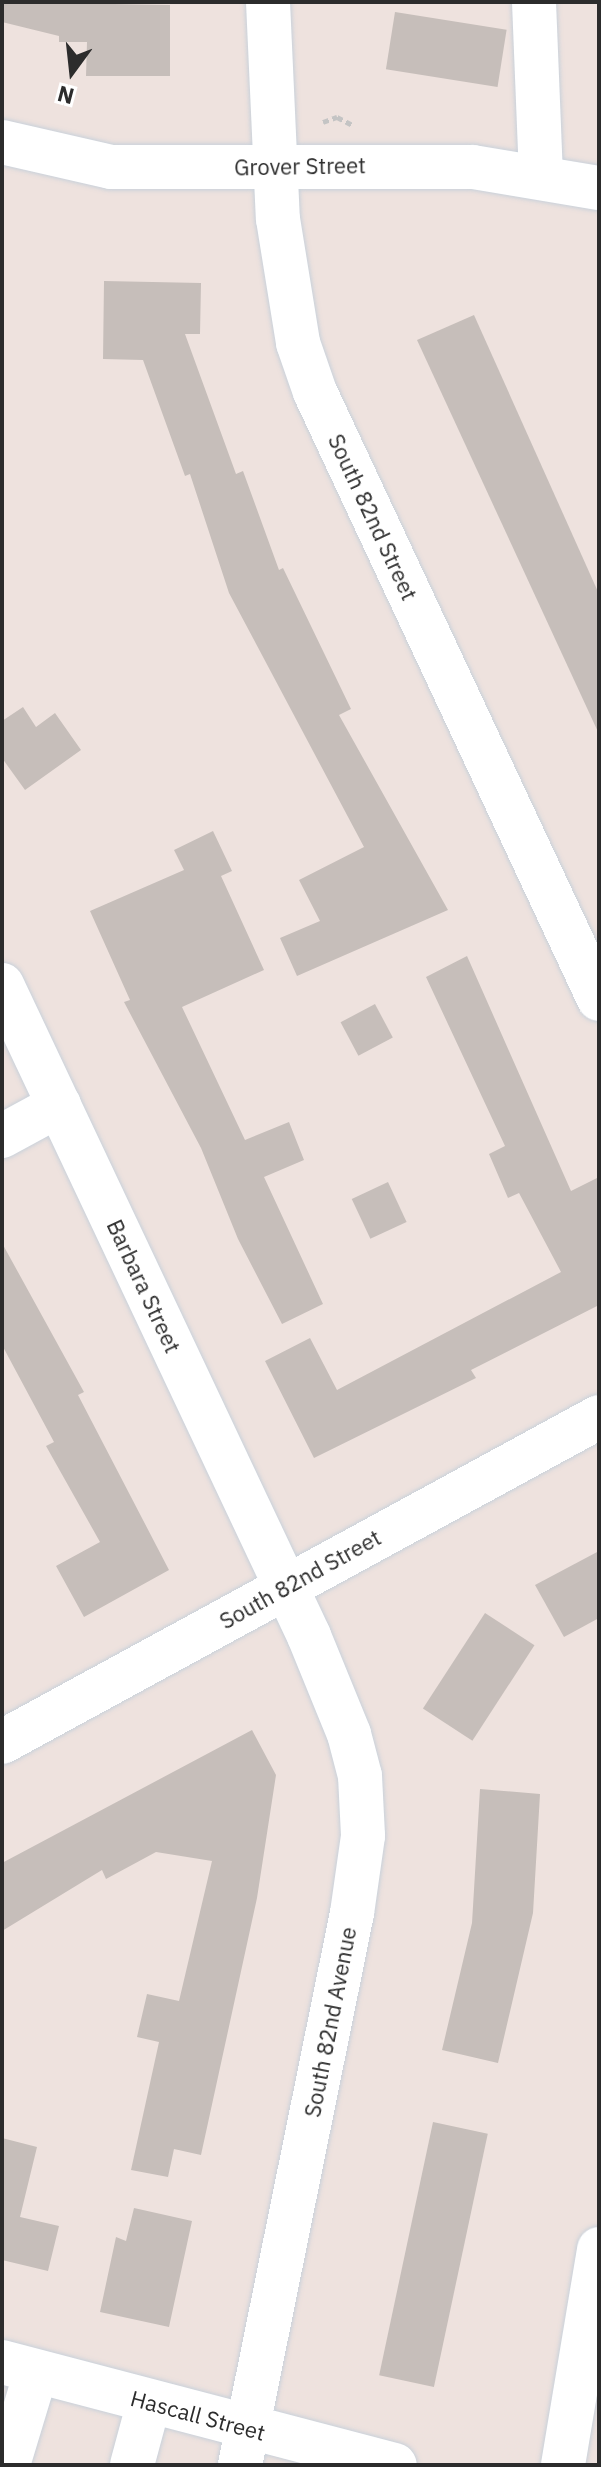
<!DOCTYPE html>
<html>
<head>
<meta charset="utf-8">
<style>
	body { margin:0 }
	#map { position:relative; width:601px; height:2467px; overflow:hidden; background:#eee2de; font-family:"IBM Plex Sans",sans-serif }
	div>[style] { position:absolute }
	.building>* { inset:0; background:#c6beba; transform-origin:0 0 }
	.path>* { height:5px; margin-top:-2.5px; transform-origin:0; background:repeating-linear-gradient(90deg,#c4c4c4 0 6px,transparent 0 10px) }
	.roads { filter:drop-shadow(0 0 2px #c9d1da) drop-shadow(0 0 2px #c9d1da) }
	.minor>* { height:44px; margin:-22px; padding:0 22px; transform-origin:22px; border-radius:22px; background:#fff }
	span { translate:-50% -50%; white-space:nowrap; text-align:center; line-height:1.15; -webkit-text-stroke:6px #fff; paint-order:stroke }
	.street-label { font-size:22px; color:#2c2c2c }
	.frame { position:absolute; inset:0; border:4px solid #2c2c2c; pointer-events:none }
	.north { position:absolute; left:32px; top:32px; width:80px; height:80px; -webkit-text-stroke:6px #fff; paint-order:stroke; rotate:195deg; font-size:22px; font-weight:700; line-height:32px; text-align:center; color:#2c2c2c }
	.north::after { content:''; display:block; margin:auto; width:28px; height:36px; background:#2c2c2c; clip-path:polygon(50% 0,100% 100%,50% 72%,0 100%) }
</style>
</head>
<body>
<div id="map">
	<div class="building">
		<i style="clip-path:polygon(2px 2px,170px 5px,170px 76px,86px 76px,87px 42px,59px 42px,59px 36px,2px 22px)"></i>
		<i style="left:395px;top:12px;width:113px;height:58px;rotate:9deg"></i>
		<i style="clip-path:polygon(104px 281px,201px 283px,200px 334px,185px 334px,236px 474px,243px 471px,279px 570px,283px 568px,351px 709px,339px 715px,448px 910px,297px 976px,280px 938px,320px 921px,299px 880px,364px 847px,229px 593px,190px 474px,185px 476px,143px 360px,103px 359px)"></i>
		<i style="clip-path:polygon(474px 315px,599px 594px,599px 734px,417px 340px)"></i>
		<i style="clip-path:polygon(23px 707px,36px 727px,55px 713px,81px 750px,25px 790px,2px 758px,2px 721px)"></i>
		<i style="clip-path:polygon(213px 831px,232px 871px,221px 876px,264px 970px,182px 1007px,245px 1140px,289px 1122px,304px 1160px,264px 1177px,323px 1304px,282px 1324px,238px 1239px,201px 1148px,124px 1002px,130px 1000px,90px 911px,184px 870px,174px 850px)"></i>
		<i style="clip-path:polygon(467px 956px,571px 1191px,599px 1177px,599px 1305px,471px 1370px,476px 1378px,314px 1458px,265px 1361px,310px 1338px,337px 1390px,561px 1272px,519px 1193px,508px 1198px,489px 1154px,505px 1146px,426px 977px)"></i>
		<i style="left:375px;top:1004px;width:38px;height:39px;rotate:62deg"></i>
		<i style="left:388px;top:1182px;width:44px;height:40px;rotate:65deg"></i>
		<i style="clip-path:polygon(2px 1243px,84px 1392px,78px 1395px,169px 1570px,84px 1617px,56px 1566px,100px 1542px,46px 1446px,54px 1442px,2px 1345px)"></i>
		<i style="clip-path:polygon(599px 1551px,599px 1618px,564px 1637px,535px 1585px)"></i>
		<i style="left:485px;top:1613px;width:59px;height:114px;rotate:33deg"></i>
		<i style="clip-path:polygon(252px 1730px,276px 1775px,257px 1898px,201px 2155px,174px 2149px,168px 2177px,131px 2170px,159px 2042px,137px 2037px,147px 1994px,179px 2001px,212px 1861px,156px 1852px,106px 1879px,102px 1870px,2px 1931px,2px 1863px)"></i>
		<i style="clip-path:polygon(480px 1789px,540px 1794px,533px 1913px,498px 2063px,442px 2050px,472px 1923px)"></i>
		<i style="left:433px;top:2122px;width:56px;height:259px;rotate:12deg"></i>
		<i style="clip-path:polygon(2px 2138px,37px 2147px,20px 2217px,59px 2226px,48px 2271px,2px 2260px)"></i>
		<i style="clip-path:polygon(134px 2208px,192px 2221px,169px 2327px,100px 2312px,116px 2237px,126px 2241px)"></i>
	</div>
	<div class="path">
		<i style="left:323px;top:122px;width:15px;rotate:-20deg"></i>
		<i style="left:337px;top:117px;width:18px;rotate:27deg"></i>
	</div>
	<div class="roads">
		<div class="minor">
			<i style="left:268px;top:2px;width:217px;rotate:87.4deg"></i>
			<i style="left:278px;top:219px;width:126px;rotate:80.8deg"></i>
			<i style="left:298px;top:343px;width:52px;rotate:70.9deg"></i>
			<i style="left:315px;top:392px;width:670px;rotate:64.93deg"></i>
			<i style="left:534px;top:2px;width:173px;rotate:87.7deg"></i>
			<i style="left:2px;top:142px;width:112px;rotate:12.9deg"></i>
			<i style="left:111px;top:167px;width:362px"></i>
			<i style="left:473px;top:167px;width:128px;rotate:9.5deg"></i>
			<i style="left:2px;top:985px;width:720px;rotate:64.75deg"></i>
			<i style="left:309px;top:1636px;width:106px;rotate:67.8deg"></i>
			<i style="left:349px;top:1734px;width:43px;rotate:75.3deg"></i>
			<i style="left:360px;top:1776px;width:60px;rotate:87.1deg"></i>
			<i style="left:363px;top:1836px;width:78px;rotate:98.1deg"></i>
			<i style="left:352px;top:1913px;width:563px;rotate:101.47deg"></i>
			<i style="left:2px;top:1136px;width:65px;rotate:-28.5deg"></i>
			<i style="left:2px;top:1742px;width:680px;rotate:-28.56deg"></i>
			<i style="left:2px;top:2362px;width:406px;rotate:14.7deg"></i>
			<i style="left:8px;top:2465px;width:97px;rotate:-73.2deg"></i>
			<i style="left:132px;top:2465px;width:65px;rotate:-74.9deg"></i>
			<i style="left:563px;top:2465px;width:219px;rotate:-80.5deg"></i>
		</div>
	</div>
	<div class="street-label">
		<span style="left:300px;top:166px;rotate:-1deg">Grover Street</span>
		<span style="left:373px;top:517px;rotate:65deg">South 82nd Street</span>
		<span style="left:144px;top:1286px;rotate:65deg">Barbara Street</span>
		<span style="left:300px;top:1579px;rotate:-29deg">South 82nd Street</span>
		<span style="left:330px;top:2022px;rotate:-79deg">South 82nd Avenue</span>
		<span style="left:198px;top:2415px;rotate:15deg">Hascall Street</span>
	</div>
	<div class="frame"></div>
	<div class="north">N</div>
</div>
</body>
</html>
